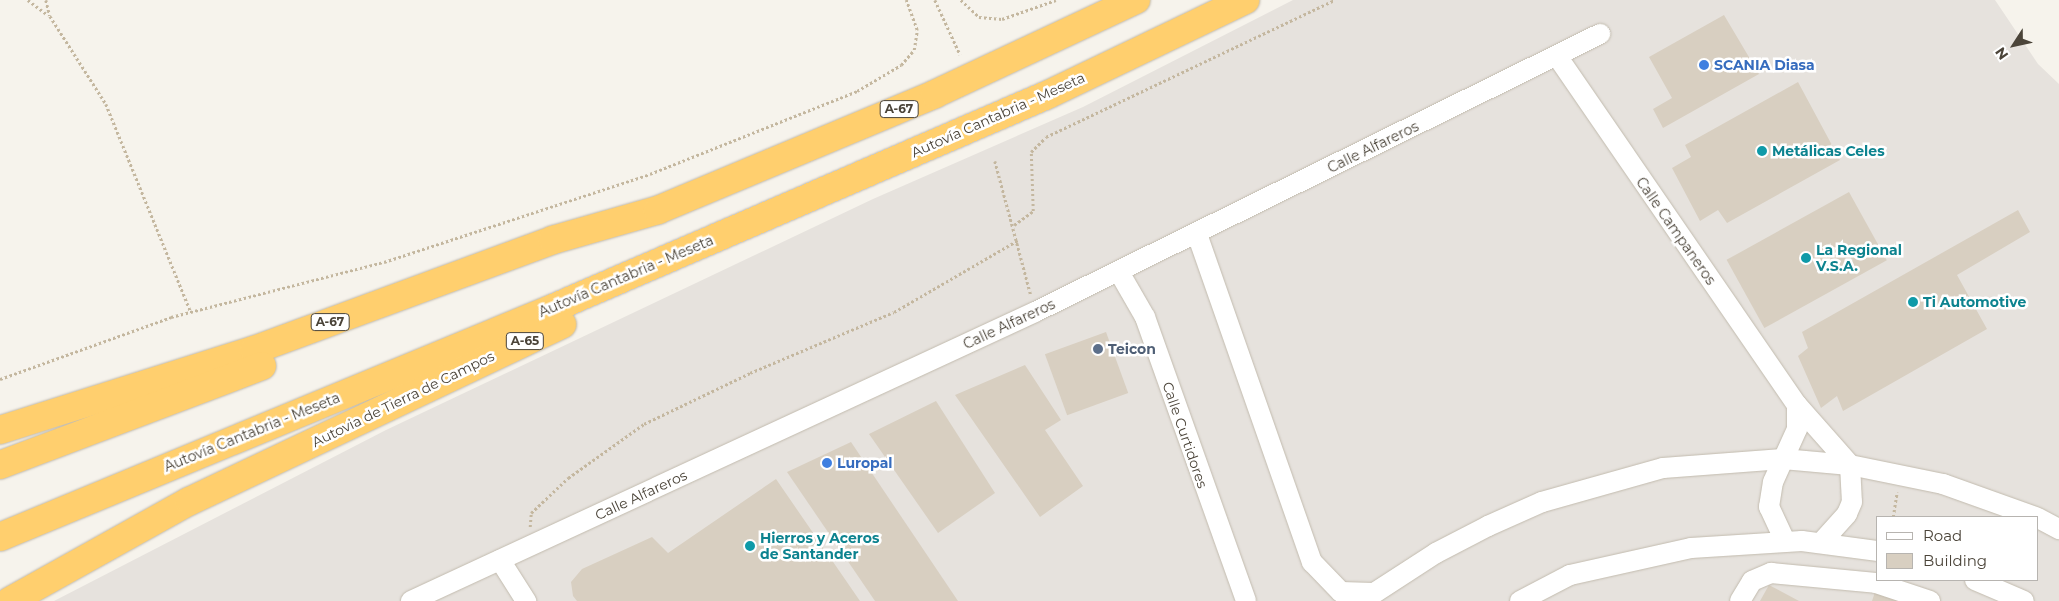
<!DOCTYPE html>
<html>
<head>
<meta charset="utf-8">
<style>
	body { margin:0 }
	#map { position:relative; width:2059px; height:601px; overflow:hidden; background:#f6f3ec; font-family:Montserrat,sans-serif }
	div>[style] { position:absolute }
	.industrial>* { inset:0; background:#e6e2dd }
	.building>* { inset:0; background:#d8cfc1; transform-origin:0 0 }
	.path>* { height:2.5px; margin-top:-1.25px; transform-origin:0; background:repeating-linear-gradient(90deg,#c4b79f 0 2.5px,transparent 0 5px) }
	.roads { filter:drop-shadow(0 0 1px #c2bbae) drop-shadow(0 0 1px #c2bbae) }
	.minor>* { height:20px; margin:-10px; padding:0 10px; transform-origin:10px; border-radius:10px; background:#fff }
	.highway>* { height:28px; margin:-14px; padding:0 14px; transform-origin:14px; border-radius:14px; background:#ffcf6e }
	.dots>* { width:14px; height:14px; translate:-50% -50%; box-sizing:border-box; border:2px solid #fff; border-radius:50% }
	span { translate:-50% -50%; white-space:nowrap; text-align:center; line-height:1.15; -webkit-text-stroke:5px #fff; paint-order:stroke }
	.shield-label span { padding:1px 4px; background:#fff; border:1px solid; border-radius:4px; -webkit-text-stroke-width:0 }
	.shield-label { font-size:12px; color:#4b4439; font-weight:700 }
	.shop-label { font-size:14px; color:#366cbe; font-weight:700 }
	.left { translate:0 -50%; text-align:left }
	.street-label { font-size:14px; color:#4b4439 }
	.culture-label { font-size:14px; color:#0d838f; font-weight:700 }
	.service-label { font-size:14px; color:#4e5e75; font-weight:700 }
	.legend { position:absolute; left:1876px; top:516px; width:162px; height:65px; box-sizing:border-box; background:#fff; border:1px solid #b7b4b0; margin:0; padding:6px 9px; list-style:none; font-size:15px; color:#4b4439 }
	.legend li { display:flex; align-items:center; gap:10px; height:25px }
	.legend b { width:25px; border:1px solid #b7b4b0 }
	.north { position:absolute; left:1989px; top:20px; width:50px; height:50px; -webkit-text-stroke:4px #fff; paint-order:stroke; rotate:235deg; font-size:14px; font-weight:700; line-height:20px; text-align:center; color:#4b4439 }
	.north::after { content:''; display:block; margin:auto; width:18px; height:22px; background:#4b4439; clip-path:polygon(50% 0,100% 100%,50% 72%,0 100%) }
</style>
</head>
<body>
<div id="map">
	<div class="industrial">
		<i style="clip-path:polygon(evenodd,1293px 0,1995px 0,2038px 64px,2059px 84px,2059px 601px,54px 601px,386px 430px,873px 199px,1083px 107px,1293px 0,1878px 517px,2038px 517px,2038px 580px,1878px 580px,1878px 517px)"></i>
	</div>
	<div class="building">
		<i style="clip-path:polygon(1724px 15px,1759px 74px,1663px 128px,1653px 109px,1672px 98px,1649px 57px)"></i>
		<i style="clip-path:polygon(1798px 82px,1840px 160px,1727px 223px,1718px 210px,1700px 221px,1672px 168px,1691px 157px,1685px 145px)"></i>
		<i style="left:1849px;top:192px;width:78px;height:140px;rotate:61deg"></i>
		<i style="clip-path:polygon(2018px 210px,2030px 232px,1957px 275px,1987px 329px,1843px 411px,1837px 396px,1821px 408px,1798px 356px,1808px 348px,1802px 332px)"></i>
		<i style="left:1106px;top:332px;width:65px;height:65px;rotate:70deg"></i>
		<i style="clip-path:polygon(1025px 365px,1061px 420px,1045px 430px,1083px 486px,1040px 517px,955px 395px)"></i>
		<i style="clip-path:polygon(936px 401px,995px 493px,938px 533px,869px 434px)"></i>
		<i style="clip-path:polygon(851px 442px,958px 601px,875px 601px,787px 472px)"></i>
		<i style="clip-path:polygon(776px 479px,860px 601px,577px 601px,573px 596px,571px 582px,582px 569px,652px 537px,668px 553px)"></i>
		<i style="clip-path:polygon(1769px 585px,1799px 601px,1760px 601px)"></i>
		<i style="clip-path:polygon(1875px 592px,1902px 601px,1872px 601px)"></i>
	</div>
	<div class="path">
		<i style="left:28px;top:0;width:25px;rotate:37deg"></i>
		<i style="left:46px;top:0;width:16px;rotate:76deg"></i>
		<i style="left:50px;top:16px;width:104px;rotate:57.5deg"></i>
		<i style="left:106px;top:104px;width:225px;rotate:67.8deg"></i>
		<i style="left:935px;top:0;width:60px;rotate:65.2deg"></i>
		<i style="left:961px;top:0;width:25px;rotate:43deg"></i>
		<i style="left:979px;top:17px;width:23px;rotate:5deg"></i>
		<i style="left:1002px;top:19px;width:57px;rotate:-19.4deg"></i>
		<i style="left:995px;top:161px;width:139px;rotate:75deg"></i>
		<i style="left:1014px;top:225px;width:24px;rotate:-36deg"></i>
		<i style="left:1033px;top:211px;width:59px;rotate:-91.9deg"></i>
		<i style="left:1031px;top:152px;width:21px;rotate:-45deg"></i>
		<i style="left:1046px;top:137px;width:319px;rotate:-25.4deg"></i>
		<i style="left:0;top:379px;width:182px;rotate:-19.9deg"></i>
		<i style="left:171px;top:317px;width:220px;rotate:-14.5deg"></i>
		<i style="left:384px;top:262px;width:280px;rotate:-18.3deg"></i>
		<i style="left:650px;top:174px;width:223px;rotate:-21.8deg"></i>
		<i style="left:857px;top:91px;width:51px;rotate:-30.6deg"></i>
		<i style="left:901px;top:65px;width:20px;rotate:-49deg"></i>
		<i style="left:914px;top:50px;width:20px;rotate:-81deg"></i>
		<i style="left:917px;top:30px;width:32px;rotate:-110deg"></i>
		<i style="left:1893px;top:517px;width:25px;rotate:-81deg"></i>
		<i style="left:530px;top:527px;width:14px;rotate:-86deg"></i>
		<i style="left:531px;top:513px;width:51px;rotate:-43.4deg"></i>
		<i style="left:568px;top:478px;width:93px;rotate:-35.4deg"></i>
		<i style="left:644px;top:424px;width:118px;rotate:-25.7deg"></i>
		<i style="left:750px;top:373px;width:156px;rotate:-23deg"></i>
		<i style="left:894px;top:312px;width:143px;rotate:-30.1deg"></i>
	</div>
	<div class="roads">
		<div class="minor">
			<i style="left:1557px;top:56px;width:424px;rotate:55.5deg"></i>
			<i style="left:1797px;top:405px;width:80px;rotate:48.5deg"></i>
			<i style="left:1850px;top:465px;width:37px;rotate:87deg"></i>
			<i style="left:1852px;top:502px;width:13px;rotate:113deg"></i>
			<i style="left:1847px;top:514px;width:38px;rotate:132deg"></i>
			<i style="left:1197px;top:234px;width:348px;rotate:70.7deg"></i>
			<i style="left:1312px;top:562px;width:42px;rotate:46deg"></i>
			<i style="left:1341px;top:592px;width:32px;rotate:2deg"></i>
			<i style="left:1119px;top:272px;width:52px;rotate:60deg"></i>
			<i style="left:1145px;top:317px;width:301px;rotate:70.4deg"></i>
			<i style="left:2038px;top:518px;width:24px;rotate:28deg"></i>
			<i style="left:1785px;top:541px;width:38px;rotate:-115deg"></i>
			<i style="left:1769px;top:507px;width:25px;rotate:-81deg"></i>
			<i style="left:1773px;top:482px;width:58px;rotate:-65.6deg"></i>
			<i style="left:1797px;top:429px;width:24px;rotate:-90deg"></i>
			<i style="left:500px;top:560px;width:49px;rotate:57.6deg"></i>
			<i style="left:1975px;top:580px;width:53px;rotate:23.2deg"></i>
			<i style="left:411px;top:601px;width:688px;rotate:-24.85deg"></i>
			<i style="left:1035px;top:312px;width:630px;rotate:-26.2deg"></i>
			<i style="left:1362px;top:601px;width:88px;rotate:-33deg"></i>
			<i style="left:1436px;top:553px;width:59px;rotate:-27.4deg"></i>
			<i style="left:1488px;top:526px;width:59px;rotate:-24deg"></i>
			<i style="left:1542px;top:502px;width:126px;rotate:-15.7deg"></i>
			<i style="left:1663px;top:468px;width:120px;rotate:-4.3deg"></i>
			<i style="left:1783px;top:459px;width:67px;rotate:5.1deg"></i>
			<i style="left:1850px;top:465px;width:95px;rotate:11.5deg"></i>
			<i style="left:1943px;top:484px;width:98px;rotate:19.7deg"></i>
			<i style="left:1520px;top:601px;width:56px;rotate:-27.5deg"></i>
			<i style="left:1570px;top:575px;width:124px;rotate:-12.6deg"></i>
			<i style="left:1691px;top:548px;width:111px;rotate:-3.6deg"></i>
			<i style="left:1802px;top:541px;width:77px;rotate:7.5deg"></i>
			<i style="left:1740px;top:601px;width:23px;rotate:-59deg"></i>
			<i style="left:1752px;top:581px;width:21px;rotate:-23deg"></i>
			<i style="left:1771px;top:573px;width:105px;rotate:5.4deg"></i>
			<i style="left:1876px;top:583px;width:57px;rotate:18.4deg"></i>
		</div>
		<div class="highway">
			<i style="left:0;top:430px;width:266px;rotate:-17.5deg"></i>
			<i style="left:254px;top:350px;width:319px;rotate:-20.2deg"></i>
			<i style="left:553px;top:240px;width:109px;rotate:-15.9deg"></i>
			<i style="left:658px;top:210px;width:300px;rotate:-22.7deg"></i>
			<i style="left:935px;top:94px;width:222px;rotate:-25.1deg"></i>
			<i style="left:0;top:465px;width:280px;rotate:-20.7deg"></i>
			<i style="left:0;top:537px;width:596px;rotate:-22.48deg"></i>
			<i style="left:551px;top:309px;width:540px;rotate:-23.34deg"></i>
			<i style="left:1047px;top:95px;width:220px;rotate:-25.6deg"></i>
			<i style="left:10px;top:601px;width:206px;rotate:-29.1deg"></i>
			<i style="left:190px;top:501px;width:412px;rotate:-25.4deg"></i>
		</div>
	</div>
	<div class="dots">
		<i style="left:1704px;top:65px;background:#3f7fe0"></i>
		<i style="left:1762px;top:151px;background:#0f9aa8"></i>
		<i style="left:1806px;top:258px;background:#0f9aa8"></i>
		<i style="left:1913px;top:302px;background:#0f9aa8"></i>
		<i style="left:1098px;top:349px;background:#5c6f8a"></i>
		<i style="left:827px;top:463px;background:#3f7fe0"></i>
		<i style="left:750px;top:546px;background:#0f9aa8"></i>
	</div>
	<div class="shield-label">
		<span style="left:899px;top:109px">A-67</span>
		<span style="left:330px;top:322px">A-67</span>
		<span style="left:525px;top:341px">A-65</span>
	</div>
	<div class="shop-label">
		<span class="left" style="left:1714px;top:65px">SCANIA Diasa</span>
		<span class="left" style="left:837px;top:463px">Luropal</span>
	</div>
	<div class="street-label">
		<span style="left:998px;top:115px;rotate:-24deg">Autovía Cantabria - Meseta</span>
		<span style="left:1373px;top:147px;rotate:-26deg">Calle Alfareros</span>
		<span style="left:1676px;top:231px;rotate:55deg">Calle Campaneros</span>
		<span style="left:626px;top:276px;rotate:-23deg">Autovía Cantabria - Meseta</span>
		<span style="left:1009px;top:324px;rotate:-25deg">Calle Alfareros</span>
		<span style="left:403px;top:399px;rotate:-26deg">Autovia de Tierra de Campos</span>
		<span style="left:252px;top:432px;rotate:-22deg">Autovía Cantabria - Meseta</span>
		<span style="left:1185px;top:435px;rotate:71deg">Calle Curtidores</span>
		<span style="left:641px;top:495px;rotate:-25deg">Calle Alfareros</span>
	</div>
	<div class="culture-label">
		<span class="left" style="left:1772px;top:151px">Metálicas Celes</span>
		<span class="left" style="left:1816px;top:258px">La Regional<br>V.S.A.</span>
		<span class="left" style="left:1923px;top:302px">Ti Automotive</span>
		<span class="left" style="left:760px;top:546px">Hierros y Aceros<br>de Santander</span>
	</div>
	<div class="service-label">
		<span class="left" style="left:1108px;top:349px">Teicon</span>
	</div>
	<ul class="legend">
	<li><b style="height:6px;background:#fff"></b>Road</li>
	<li><b style="height:14px;background:#d8cfc1"></b>Building</li>
	</ul>
	<div class="north">N</div>
</div>
</body>
</html>
